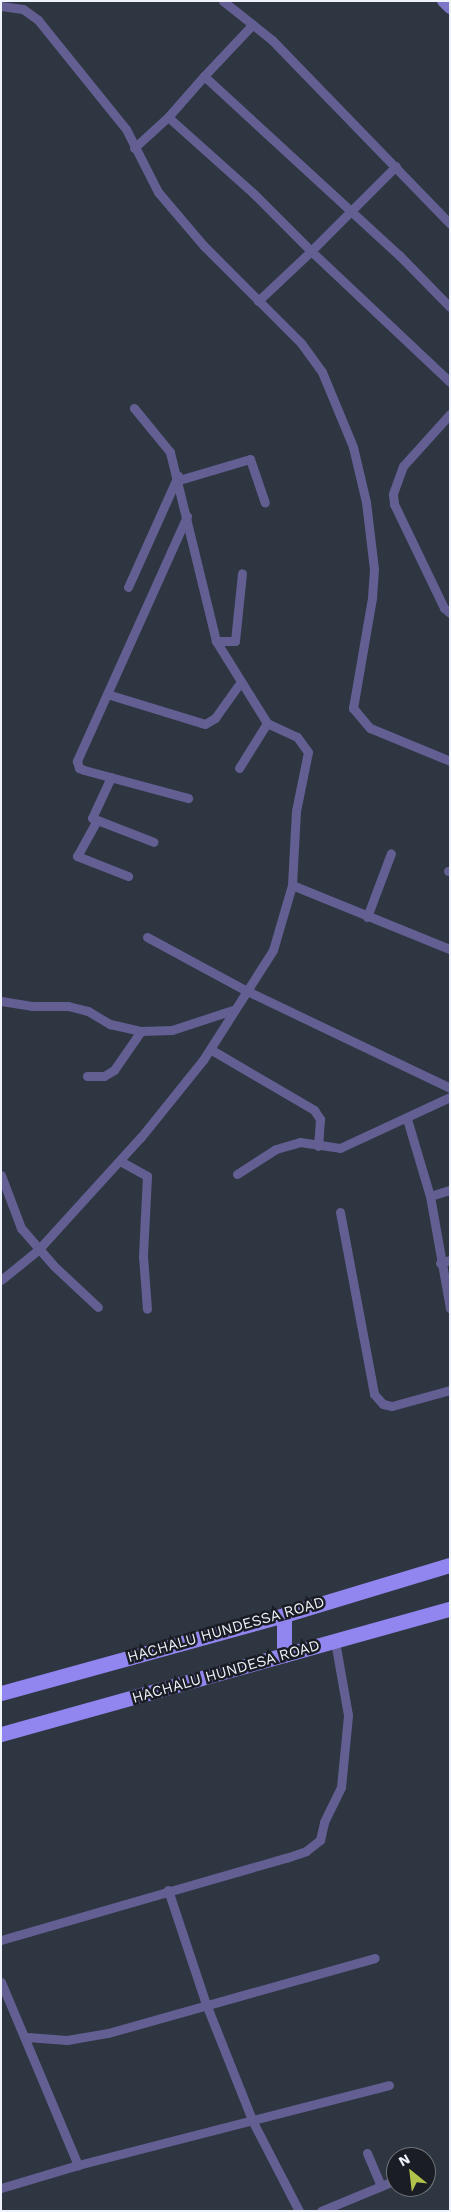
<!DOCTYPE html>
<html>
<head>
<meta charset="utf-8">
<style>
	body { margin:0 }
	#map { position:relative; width:451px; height:2212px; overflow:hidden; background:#2e3642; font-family:"Work Sans",sans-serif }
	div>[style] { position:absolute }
	.street>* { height:9px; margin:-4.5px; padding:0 4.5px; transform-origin:4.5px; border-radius:4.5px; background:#635f93 }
	.secondary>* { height:12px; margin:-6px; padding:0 6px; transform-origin:6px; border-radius:6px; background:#7d75c7 }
	.primary>* { height:15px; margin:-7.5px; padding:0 7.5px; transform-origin:7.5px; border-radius:7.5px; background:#9185ef }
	span { translate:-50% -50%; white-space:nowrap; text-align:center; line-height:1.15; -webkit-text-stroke:5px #1a1d23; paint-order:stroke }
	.street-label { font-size:15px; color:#eff4fc }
	.frame { position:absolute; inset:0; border:2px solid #eff4fc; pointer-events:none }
	.north { position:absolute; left:386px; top:2147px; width:50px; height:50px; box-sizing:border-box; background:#1a1d23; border:1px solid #6f737a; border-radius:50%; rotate:331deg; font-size:14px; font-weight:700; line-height:20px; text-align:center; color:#eff4fc }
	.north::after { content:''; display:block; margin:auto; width:18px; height:22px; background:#b2c34c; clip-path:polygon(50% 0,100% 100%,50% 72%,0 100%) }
</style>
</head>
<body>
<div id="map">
	<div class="street">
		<i style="left:223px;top:1px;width:63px;rotate:38.5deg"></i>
		<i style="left:272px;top:40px;width:256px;rotate:45.9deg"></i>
		<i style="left:1px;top:6px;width:22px;rotate:8deg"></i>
		<i style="left:23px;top:9px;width:19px;rotate:36deg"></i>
		<i style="left:38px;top:20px;width:140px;rotate:51.1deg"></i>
		<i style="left:126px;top:129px;width:71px;rotate:63.1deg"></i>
		<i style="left:158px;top:192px;width:71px;rotate:49.6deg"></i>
		<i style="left:204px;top:246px;width:137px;rotate:45deg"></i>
		<i style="left:301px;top:343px;width:36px;rotate:54deg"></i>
		<i style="left:322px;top:372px;width:81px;rotate:67.5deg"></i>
		<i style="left:353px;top:447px;width:57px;rotate:76.7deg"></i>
		<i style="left:366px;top:502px;width:67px;rotate:83.2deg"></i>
		<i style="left:374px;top:569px;width:29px;rotate:94deg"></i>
		<i style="left:372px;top:598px;width:112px;rotate:99.8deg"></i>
		<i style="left:353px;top:708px;width:26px;rotate:50deg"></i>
		<i style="left:370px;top:728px;width:87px;rotate:22.4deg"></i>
		<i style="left:204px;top:76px;width:71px;rotate:-46.7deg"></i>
		<i style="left:168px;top:117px;width:55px;rotate:-48.7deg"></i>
		<i style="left:204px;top:76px;width:265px;rotate:42.6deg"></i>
		<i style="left:399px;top:255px;width:73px;rotate:45.6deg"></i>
		<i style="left:134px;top:148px;width:46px;rotate:-42.4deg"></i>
		<i style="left:168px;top:117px;width:114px;rotate:41.8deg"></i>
		<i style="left:253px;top:193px;width:82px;rotate:45deg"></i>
		<i style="left:311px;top:251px;width:120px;rotate:-45deg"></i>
		<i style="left:258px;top:301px;width:73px;rotate:-43.3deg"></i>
		<i style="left:311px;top:251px;width:191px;rotate:43.3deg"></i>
		<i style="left:450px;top:414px;width:70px;rotate:132.1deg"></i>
		<i style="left:403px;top:466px;width:30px;rotate:110deg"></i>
		<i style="left:393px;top:494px;width:10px;rotate:84deg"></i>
		<i style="left:394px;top:504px;width:115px;rotate:64.3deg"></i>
		<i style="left:444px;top:608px;width:8px;rotate:40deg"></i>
		<i style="left:179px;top:480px;width:74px;rotate:-16.5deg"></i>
		<i style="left:250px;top:459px;width:46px;rotate:71.2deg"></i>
		<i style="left:187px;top:516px;width:269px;rotate:114.2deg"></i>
		<i style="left:77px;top:761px;width:7px;rotate:74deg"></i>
		<i style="left:79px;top:768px;width:5px;rotate:22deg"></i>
		<i style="left:84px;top:770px;width:108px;rotate:15.1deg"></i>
		<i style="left:128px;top:587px;width:122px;rotate:-65.8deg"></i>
		<i style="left:216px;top:641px;width:19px"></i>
		<i style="left:235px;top:641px;width:68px;rotate:-84.1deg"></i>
		<i style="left:107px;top:694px;width:102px;rotate:17deg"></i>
		<i style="left:205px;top:724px;width:12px;rotate:-31deg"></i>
		<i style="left:215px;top:718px;width:43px;rotate:-54.5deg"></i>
		<i style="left:239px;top:768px;width:53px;rotate:-58.1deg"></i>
		<i style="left:111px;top:777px;width:45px;rotate:114.9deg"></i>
		<i style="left:92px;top:818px;width:66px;rotate:21.2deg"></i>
		<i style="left:96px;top:822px;width:39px;rotate:119deg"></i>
		<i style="left:77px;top:856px;width:55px;rotate:21.4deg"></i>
		<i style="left:448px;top:871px;width:2px"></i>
		<i style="left:292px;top:885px;width:170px;rotate:22.1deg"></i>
		<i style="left:367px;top:917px;width:68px;rotate:-69.4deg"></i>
		<i style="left:147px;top:937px;width:114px;rotate:28.4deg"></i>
		<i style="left:247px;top:991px;width:225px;rotate:25.5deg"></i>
		<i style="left:1px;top:1001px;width:31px;rotate:9deg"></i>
		<i style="left:32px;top:1006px;width:36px"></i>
		<i style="left:68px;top:1006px;width:21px;rotate:14deg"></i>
		<i style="left:88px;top:1011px;width:26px;rotate:31deg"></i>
		<i style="left:110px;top:1024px;width:32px;rotate:13deg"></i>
		<i style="left:141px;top:1031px;width:31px;rotate:-2deg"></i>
		<i style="left:172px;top:1030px;width:64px;rotate:-18.2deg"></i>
		<i style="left:210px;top:1049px;width:121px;rotate:30.4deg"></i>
		<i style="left:314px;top:1110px;width:11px;rotate:56deg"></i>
		<i style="left:320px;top:1119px;width:27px;rotate:94deg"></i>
		<i style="left:87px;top:1076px;width:17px"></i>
		<i style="left:104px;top:1076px;width:12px;rotate:-31deg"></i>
		<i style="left:114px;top:1070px;width:47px;rotate:-55.3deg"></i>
		<i style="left:407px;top:1119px;width:80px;rotate:73.4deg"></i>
		<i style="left:430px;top:1196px;width:114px;rotate:79.9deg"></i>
		<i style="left:120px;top:1161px;width:31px;rotate:29deg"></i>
		<i style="left:147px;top:1176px;width:80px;rotate:92.9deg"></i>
		<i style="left:143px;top:1256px;width:53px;rotate:85.7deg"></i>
		<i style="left:237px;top:1174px;width:46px;rotate:-32.7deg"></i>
		<i style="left:276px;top:1149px;width:25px;rotate:-16deg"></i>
		<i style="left:300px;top:1142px;width:40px;rotate:8.5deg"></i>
		<i style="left:340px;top:1148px;width:121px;rotate:-24.9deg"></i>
		<i style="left:1px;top:1175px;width:57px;rotate:69.3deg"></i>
		<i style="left:21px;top:1228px;width:50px;rotate:49deg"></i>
		<i style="left:54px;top:1266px;width:60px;rotate:43deg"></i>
		<i style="left:430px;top:1196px;width:21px;rotate:-17deg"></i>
		<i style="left:340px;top:1212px;width:185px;rotate:79.4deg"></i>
		<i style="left:374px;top:1394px;width:13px;rotate:48deg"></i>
		<i style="left:383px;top:1404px;width:9px;rotate:13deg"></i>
		<i style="left:392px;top:1406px;width:60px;rotate:-15.4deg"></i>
		<i style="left:440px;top:1263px;width:10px;rotate:-17deg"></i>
		<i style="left:1px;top:1280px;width:48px;rotate:-39deg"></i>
		<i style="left:38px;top:1250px;width:153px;rotate:-47.7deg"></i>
		<i style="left:141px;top:1137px;width:99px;rotate:-51.2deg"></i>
		<i style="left:203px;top:1060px;width:130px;rotate:-57.5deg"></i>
		<i style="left:273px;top:950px;width:68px;rotate:-73.7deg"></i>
		<i style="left:292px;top:885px;width:74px;rotate:-86.9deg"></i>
		<i style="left:296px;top:811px;width:60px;rotate:-78.5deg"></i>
		<i style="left:308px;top:752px;width:19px;rotate:-126deg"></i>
		<i style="left:297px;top:737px;width:33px;rotate:-155deg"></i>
		<i style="left:267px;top:723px;width:97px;rotate:-121.9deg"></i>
		<i style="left:216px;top:641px;width:195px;rotate:-103.7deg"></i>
		<i style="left:170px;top:452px;width:57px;rotate:-129.3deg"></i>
		<i style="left:168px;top:1890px;width:120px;rotate:71.6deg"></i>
		<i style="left:206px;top:2004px;width:127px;rotate:68.3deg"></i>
		<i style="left:253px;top:2122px;width:100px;rotate:62.7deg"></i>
		<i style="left:1px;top:1940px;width:297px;rotate:-16.1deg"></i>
		<i style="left:286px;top:1858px;width:21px;rotate:-19deg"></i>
		<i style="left:306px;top:1851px;width:18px;rotate:-38deg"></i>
		<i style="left:320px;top:1840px;width:18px;rotate:-77deg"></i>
		<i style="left:324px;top:1822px;width:39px;rotate:-64deg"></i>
		<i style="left:341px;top:1787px;width:72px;rotate:-84.4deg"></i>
		<i style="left:348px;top:1715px;width:75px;rotate:-100deg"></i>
		<i style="left:1px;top:1982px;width:199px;rotate:67.2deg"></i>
		<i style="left:27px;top:2037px;width:40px;rotate:4.3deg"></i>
		<i style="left:67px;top:2040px;width:42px;rotate:-9.7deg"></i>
		<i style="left:108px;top:2033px;width:277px;rotate:-15.7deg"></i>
		<i style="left:367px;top:2153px;width:36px;rotate:67deg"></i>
		<i style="left:1px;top:2188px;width:80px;rotate:-16.6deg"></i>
		<i style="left:78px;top:2165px;width:321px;rotate:-14.4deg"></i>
		<i style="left:321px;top:2211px;width:81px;rotate:-22.5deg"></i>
	</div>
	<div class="secondary">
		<i style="left:443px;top:1px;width:10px;rotate:45deg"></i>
	</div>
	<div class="primary">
		<i style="left:284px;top:1655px;width:40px;rotate:-90deg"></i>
		<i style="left:1px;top:1693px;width:294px;rotate:-15.4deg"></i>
		<i style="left:284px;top:1615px;width:173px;rotate:-16.8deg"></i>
		<i style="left:1px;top:1734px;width:466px;rotate:-15.6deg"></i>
	</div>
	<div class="street-label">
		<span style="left:226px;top:1630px;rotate:-16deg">HACHALU HUNDESSA ROAD</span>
		<span style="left:226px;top:1672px;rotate:-16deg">HACHALU HUNDESA ROAD</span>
	</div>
	<div class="frame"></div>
	<div class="north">N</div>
</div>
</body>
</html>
